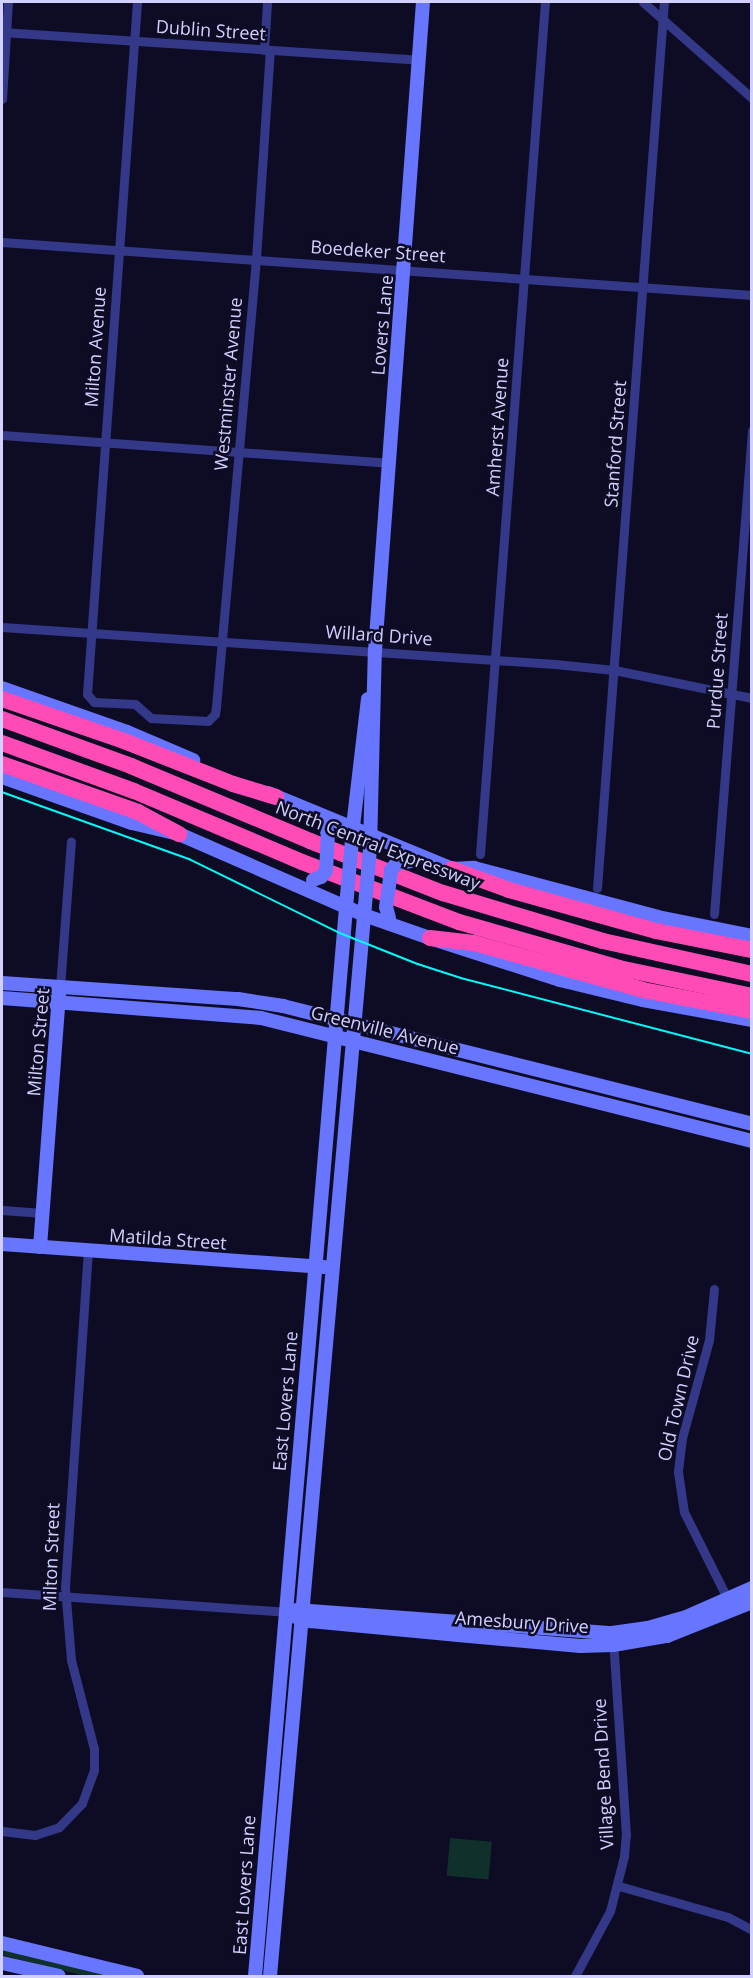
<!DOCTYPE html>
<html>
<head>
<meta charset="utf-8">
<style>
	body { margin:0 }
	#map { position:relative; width:753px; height:1978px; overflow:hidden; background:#0e0c25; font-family:"Open Sans",sans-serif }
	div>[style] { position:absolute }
	.green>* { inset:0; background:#0f302b; transform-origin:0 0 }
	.street>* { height:9px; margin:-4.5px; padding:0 4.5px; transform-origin:4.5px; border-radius:4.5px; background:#333988 }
	.secondary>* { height:14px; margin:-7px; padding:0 7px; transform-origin:7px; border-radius:7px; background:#6775ff }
	.highway>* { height:16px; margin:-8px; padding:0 8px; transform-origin:8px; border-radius:8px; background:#ff4bb5 }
	.tram>* { height:1.5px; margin:-0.75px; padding:0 0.75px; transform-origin:0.75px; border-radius:0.75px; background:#00fbf9 }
	.secondary-bridge>* { height:14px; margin:-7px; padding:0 7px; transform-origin:7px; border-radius:7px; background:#6775ff }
	span { translate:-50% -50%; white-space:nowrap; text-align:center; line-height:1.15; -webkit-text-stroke:5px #0e0c25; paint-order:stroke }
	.street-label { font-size:18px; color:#d1d0ff }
	.frame { position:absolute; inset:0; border:3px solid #d1d0ff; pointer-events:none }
</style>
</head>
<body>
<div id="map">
	<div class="green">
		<i style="left:450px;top:1838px;width:42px;height:38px;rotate:5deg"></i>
		<i style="clip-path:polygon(2px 1948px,123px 1976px,85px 1976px,2px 1955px)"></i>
	</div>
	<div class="street">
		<i style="left:137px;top:2px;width:694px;rotate:94.13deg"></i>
		<i style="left:87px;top:694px;width:11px;rotate:49deg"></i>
		<i style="left:94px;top:702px;width:41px;rotate:2.8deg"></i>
		<i style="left:135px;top:704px;width:21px;rotate:41deg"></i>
		<i style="left:151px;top:718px;width:57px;rotate:3deg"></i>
		<i style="left:208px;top:721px;width:10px;rotate:-45deg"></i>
		<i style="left:215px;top:714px;width:7px;rotate:-82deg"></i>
		<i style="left:216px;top:707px;width:450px;rotate:-84.9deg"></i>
		<i style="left:256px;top:259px;width:209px;rotate:-86.2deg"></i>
		<i style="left:643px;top:2px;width:145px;rotate:41.4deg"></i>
		<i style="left:2px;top:32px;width:418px;rotate:3.8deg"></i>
		<i style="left:264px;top:50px;width:48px;rotate:-86.4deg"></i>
		<i style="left:2px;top:99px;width:97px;rotate:-86.5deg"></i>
		<i style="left:2px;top:242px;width:752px;rotate:4.04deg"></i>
		<i style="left:2px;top:435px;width:387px;rotate:4.1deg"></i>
		<i style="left:2px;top:627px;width:554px;rotate:3.83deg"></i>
		<i style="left:555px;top:664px;width:59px;rotate:5.8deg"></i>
		<i style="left:614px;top:670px;width:141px;rotate:11.5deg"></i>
		<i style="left:480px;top:854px;width:854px;rotate:-85.64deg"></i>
		<i style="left:597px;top:888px;width:889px;rotate:-85.68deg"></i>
		<i style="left:714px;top:914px;width:485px;rotate:-85.5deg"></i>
		<i style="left:60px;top:987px;width:146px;rotate:-85.7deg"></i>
		<i style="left:2px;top:1210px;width:41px;rotate:4.2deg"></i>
		<i style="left:714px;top:1289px;width:51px;rotate:95.6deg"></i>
		<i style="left:709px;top:1340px;width:102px;rotate:105.4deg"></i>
		<i style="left:682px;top:1438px;width:34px;rotate:97deg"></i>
		<i style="left:678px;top:1472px;width:40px;rotate:81.5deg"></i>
		<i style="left:684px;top:1512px;width:103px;rotate:63.4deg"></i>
		<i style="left:2px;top:1592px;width:284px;rotate:4deg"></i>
		<i style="left:2px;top:1831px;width:33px;rotate:7deg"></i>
		<i style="left:35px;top:1835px;width:25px;rotate:-18deg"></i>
		<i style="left:59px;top:1827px;width:33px;rotate:-46deg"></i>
		<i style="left:82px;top:1803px;width:35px;rotate:-70deg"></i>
		<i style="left:94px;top:1770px;width:21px;rotate:-90deg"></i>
		<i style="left:94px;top:1749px;width:92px;rotate:-104.5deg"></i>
		<i style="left:71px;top:1660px;width:73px;rotate:-94.7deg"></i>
		<i style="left:65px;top:1587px;width:338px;rotate:-86.1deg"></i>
		<i style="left:619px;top:1886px;width:113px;rotate:15.9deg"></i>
		<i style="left:728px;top:1917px;width:27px;rotate:28deg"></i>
		<i style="left:575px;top:1976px;width:74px;rotate:-61.7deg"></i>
		<i style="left:610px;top:1911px;width:57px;rotate:-75.7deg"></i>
		<i style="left:624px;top:1856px;width:21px;rotate:-85deg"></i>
		<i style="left:626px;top:1835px;width:194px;rotate:-93.8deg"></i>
	</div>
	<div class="secondary">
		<i style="left:2px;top:688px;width:133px;rotate:19.4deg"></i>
		<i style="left:127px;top:732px;width:72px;rotate:23deg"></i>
		<i style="left:2px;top:777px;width:138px;rotate:19.5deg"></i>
		<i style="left:132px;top:823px;width:48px;rotate:13.2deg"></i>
		<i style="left:179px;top:834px;width:202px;rotate:23.6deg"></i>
		<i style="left:364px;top:915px;width:70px;rotate:19.2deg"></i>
		<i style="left:430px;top:938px;width:137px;rotate:17.9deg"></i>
		<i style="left:560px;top:980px;width:85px;rotate:13.5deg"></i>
		<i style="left:643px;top:1000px;width:111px;rotate:10.4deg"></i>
		<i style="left:268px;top:793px;width:199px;rotate:22.4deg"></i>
		<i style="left:452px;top:869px;width:22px;rotate:-3deg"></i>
		<i style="left:474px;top:868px;width:190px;rotate:14.9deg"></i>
		<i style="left:658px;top:917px;width:96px;rotate:11.4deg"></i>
		<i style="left:352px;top:835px;width:137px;rotate:-83.3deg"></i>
		<i style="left:370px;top:849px;width:198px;rotate:-88.6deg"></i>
		<i style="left:375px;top:651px;width:651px;rotate:-85.77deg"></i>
		<i style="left:2px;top:983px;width:237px;rotate:3.9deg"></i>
		<i style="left:238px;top:999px;width:46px;rotate:8.8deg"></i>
		<i style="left:283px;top:1006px;width:484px;rotate:14.1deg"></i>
		<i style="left:2px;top:998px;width:260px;rotate:4.4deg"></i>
		<i style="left:261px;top:1018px;width:506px;rotate:14.06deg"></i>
		<i style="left:2px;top:1244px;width:323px;rotate:4.1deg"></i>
		<i style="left:40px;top:1247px;width:253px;rotate:-85.7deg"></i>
		<i style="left:296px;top:1610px;width:317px;rotate:4.2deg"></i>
		<i style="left:612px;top:1633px;width:36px;rotate:-8deg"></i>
		<i style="left:648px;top:1628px;width:37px;rotate:-16deg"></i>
		<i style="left:684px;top:1618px;width:74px;rotate:-23.8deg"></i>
		<i style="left:296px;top:1617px;width:15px;rotate:16deg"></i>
		<i style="left:310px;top:1621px;width:149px;rotate:5.4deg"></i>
		<i style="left:458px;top:1635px;width:123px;rotate:5.1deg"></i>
		<i style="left:581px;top:1646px;width:32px;rotate:-2deg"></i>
		<i style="left:613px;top:1645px;width:55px;rotate:-9.5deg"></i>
		<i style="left:667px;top:1636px;width:92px;rotate:-21.8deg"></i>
		<i style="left:2px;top:1943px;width:139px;rotate:13.7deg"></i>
		<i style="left:2px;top:1963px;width:58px;rotate:12.8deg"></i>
		<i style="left:255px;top:1976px;width:1084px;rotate:-85.13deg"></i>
		<i style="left:270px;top:1976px;width:1075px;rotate:-84.93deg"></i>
	</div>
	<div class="highway">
		<i style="left:2px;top:699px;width:129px;rotate:19deg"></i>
		<i style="left:124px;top:741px;width:117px;rotate:21.5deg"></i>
		<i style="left:233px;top:784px;width:45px;rotate:16.8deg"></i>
		<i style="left:2px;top:719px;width:137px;rotate:20deg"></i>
		<i style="left:131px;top:766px;width:194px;rotate:22.7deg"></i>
		<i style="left:310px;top:841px;width:143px;rotate:21.4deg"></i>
		<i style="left:443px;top:893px;width:167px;rotate:16.7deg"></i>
		<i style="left:603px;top:941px;width:153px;rotate:12.5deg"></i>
		<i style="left:2px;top:743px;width:140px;rotate:20deg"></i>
		<i style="left:134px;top:791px;width:182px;rotate:22.9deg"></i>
		<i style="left:302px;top:862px;width:168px;rotate:20.9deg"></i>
		<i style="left:459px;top:922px;width:166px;rotate:16deg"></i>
		<i style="left:619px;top:968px;width:136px;rotate:11.9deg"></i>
		<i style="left:2px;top:764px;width:144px;rotate:19.4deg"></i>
		<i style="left:138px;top:812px;width:47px;rotate:28.2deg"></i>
		<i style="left:452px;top:869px;width:61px;rotate:20.2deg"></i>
		<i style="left:509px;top:890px;width:153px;rotate:15.6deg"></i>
		<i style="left:656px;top:931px;width:98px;rotate:11.2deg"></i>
		<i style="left:430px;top:938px;width:44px;rotate:6.5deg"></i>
		<i style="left:474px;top:943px;width:175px;rotate:15.5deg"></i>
		<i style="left:643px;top:990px;width:111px;rotate:10.9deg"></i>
	</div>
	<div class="tram">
		<i style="left:2px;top:792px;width:199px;rotate:19.7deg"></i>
		<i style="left:189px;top:859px;width:168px;rotate:26.1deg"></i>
		<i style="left:340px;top:933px;width:84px;rotate:21.7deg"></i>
		<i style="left:418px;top:964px;width:45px;rotate:18deg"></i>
		<i style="left:461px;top:978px;width:301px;rotate:14.6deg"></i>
	</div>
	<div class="secondary-bridge">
		<i style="left:313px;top:880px;width:9px;rotate:-21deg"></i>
		<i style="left:321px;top:877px;width:8px;rotate:-50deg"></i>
		<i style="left:326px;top:871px;width:36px;rotate:-87deg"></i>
		<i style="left:328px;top:835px;width:7px;rotate:-106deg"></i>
		<i style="left:347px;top:896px;width:56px;rotate:-84.9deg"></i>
		<i style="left:365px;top:905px;width:56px;rotate:-84.9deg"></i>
		<i style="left:389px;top:918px;width:11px;rotate:-105deg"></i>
		<i style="left:386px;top:907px;width:37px;rotate:-82deg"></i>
		<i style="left:391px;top:870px;width:8px;rotate:-50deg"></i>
		<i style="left:396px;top:864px;width:16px;rotate:-11deg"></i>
	</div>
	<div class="street-label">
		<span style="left:211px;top:30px;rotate:4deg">Dublin Street</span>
		<span style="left:378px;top:251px;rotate:4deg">Boedeker Street</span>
		<span style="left:382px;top:325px;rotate:-85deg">Lovers Lane</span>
		<span style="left:95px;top:347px;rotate:-86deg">Milton Avenue</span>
		<span style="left:228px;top:384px;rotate:-85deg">Westminster Avenue</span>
		<span style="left:497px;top:427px;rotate:-86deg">Amherst Avenue</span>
		<span style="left:615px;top:444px;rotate:-86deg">Stanford Street</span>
		<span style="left:379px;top:635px;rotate:4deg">Willard Drive</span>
		<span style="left:717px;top:671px;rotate:-86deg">Purdue Street</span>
		<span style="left:378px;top:845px;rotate:21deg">North Central Expressway</span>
		<span style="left:385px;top:1030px;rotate:14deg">Greenville Avenue</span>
		<span style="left:38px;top:1042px;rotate:-85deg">Milton Street</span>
		<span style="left:168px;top:1239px;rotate:4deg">Matilda Street</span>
		<span style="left:678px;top:1398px;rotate:-77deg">Old Town Drive</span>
		<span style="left:285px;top:1401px;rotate:-85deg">East Lovers Lane</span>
		<span style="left:51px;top:1557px;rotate:-88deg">Milton Street</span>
		<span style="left:522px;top:1622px;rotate:4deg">Amesbury Drive</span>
		<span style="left:603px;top:1774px;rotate:-93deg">Village Bend Drive</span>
		<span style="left:244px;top:1885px;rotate:-86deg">East Lovers Lane</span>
	</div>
	<div class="frame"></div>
</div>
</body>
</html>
